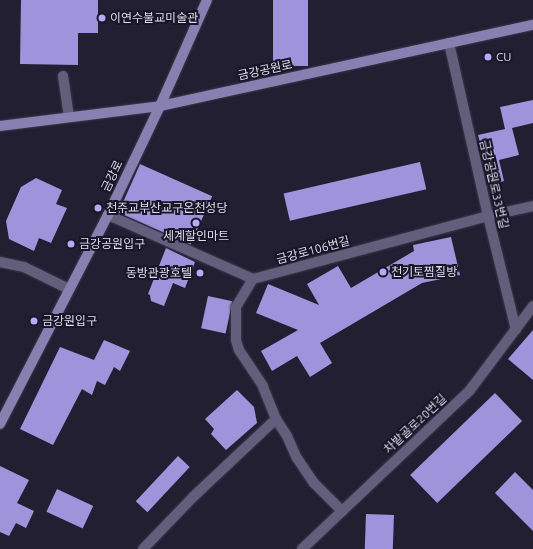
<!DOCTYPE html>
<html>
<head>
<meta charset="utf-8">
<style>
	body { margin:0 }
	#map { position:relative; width:533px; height:549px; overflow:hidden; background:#221f33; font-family:Ubuntu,"Noto Sans KR",sans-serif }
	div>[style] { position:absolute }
	.building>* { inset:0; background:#9f94dc; transform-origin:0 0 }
	.roads { filter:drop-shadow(0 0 1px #3c3a4d) drop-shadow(0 0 1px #3c3a4d) }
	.lane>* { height:10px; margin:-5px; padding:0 5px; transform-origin:5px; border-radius:5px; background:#625e7c }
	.street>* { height:10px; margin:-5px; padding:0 5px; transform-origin:5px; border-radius:5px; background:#625e7c }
	.secondary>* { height:10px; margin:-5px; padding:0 5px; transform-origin:5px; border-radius:5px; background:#8780b0 }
	.dots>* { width:11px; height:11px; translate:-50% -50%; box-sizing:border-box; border:2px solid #191629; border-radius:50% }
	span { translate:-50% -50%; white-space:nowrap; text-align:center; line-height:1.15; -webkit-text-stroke:4px #191629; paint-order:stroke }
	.poi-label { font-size:12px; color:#dfdeec }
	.left { translate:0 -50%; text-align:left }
	.right { translate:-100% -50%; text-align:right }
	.street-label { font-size:12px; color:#dfdeec }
</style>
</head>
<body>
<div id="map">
	<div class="building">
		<i style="clip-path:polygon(21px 0,98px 0,98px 33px,78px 33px,78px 65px,20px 64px)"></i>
		<i style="left:273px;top:0;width:35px;height:66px"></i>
		<i style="clip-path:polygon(533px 100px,533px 123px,512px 128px,519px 155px,499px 160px,504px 181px,491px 185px,478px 135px,505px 129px,500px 107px)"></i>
		<i style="left:420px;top:162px;width:28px;height:140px;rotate:77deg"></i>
		<i style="left:140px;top:164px;width:79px;height:53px;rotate:24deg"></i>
		<i style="clip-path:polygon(36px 178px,62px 190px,56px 204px,67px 208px,51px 243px,39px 238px,34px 251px,9px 239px,6px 221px,21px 187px)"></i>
		<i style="clip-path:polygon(451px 237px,460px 275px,422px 283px,320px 343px,332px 363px,310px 377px,297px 356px,272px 371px,261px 351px,298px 330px,256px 313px,268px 284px,319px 305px,307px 284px,338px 266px,351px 288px,414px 251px,413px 245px)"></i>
		<i style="clip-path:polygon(166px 248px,195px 262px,185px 288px,173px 283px,164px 306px,151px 301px,150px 295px,148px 294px)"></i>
		<i style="left:208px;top:296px;width:25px;height:33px;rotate:12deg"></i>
		<i style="clip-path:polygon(533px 330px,533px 380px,508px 359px)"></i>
		<i style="clip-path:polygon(104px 340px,130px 351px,120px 371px,114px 367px,105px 385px,97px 381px,92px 395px,82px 389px,53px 445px,20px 429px,60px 347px,94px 360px)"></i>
		<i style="clip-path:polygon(237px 390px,254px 407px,257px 423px,226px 450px,211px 434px,214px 429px,205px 419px)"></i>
		<i style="left:495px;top:393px;width:39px;height:118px;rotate:46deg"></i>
		<i style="left:178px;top:456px;width:16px;height:62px;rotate:43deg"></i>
		<i style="clip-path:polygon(0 466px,29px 480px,17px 503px,34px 511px,26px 528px,16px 523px,9px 536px,0 532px)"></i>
		<i style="clip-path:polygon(515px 472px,533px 490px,533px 531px,495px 493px)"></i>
		<i style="left:57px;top:489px;width:40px;height:25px;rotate:25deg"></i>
		<i style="left:366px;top:514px;width:28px;height:35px;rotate:2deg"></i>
	</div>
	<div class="roads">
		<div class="lane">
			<i style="left:63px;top:76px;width:41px;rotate:81.7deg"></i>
		</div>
		<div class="street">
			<i style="left:449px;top:43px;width:177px;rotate:77.3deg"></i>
			<i style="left:488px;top:216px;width:117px;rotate:76.2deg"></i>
			<i style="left:108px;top:215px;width:158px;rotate:23.8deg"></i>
			<i style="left:253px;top:279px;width:243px;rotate:-15deg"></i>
			<i style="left:488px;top:216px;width:46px;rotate:-12.5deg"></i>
			<i style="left:0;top:262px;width:25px;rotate:12deg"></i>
			<i style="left:24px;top:267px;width:50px;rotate:26.1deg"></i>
			<i style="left:276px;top:419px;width:20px;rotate:57deg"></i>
			<i style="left:287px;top:436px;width:24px;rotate:66deg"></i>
			<i style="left:297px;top:458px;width:30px;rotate:56deg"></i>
			<i style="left:314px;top:483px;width:40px;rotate:45deg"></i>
			<i style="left:143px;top:549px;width:72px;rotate:-46.1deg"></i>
			<i style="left:193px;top:497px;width:114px;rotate:-43.2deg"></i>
			<i style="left:276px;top:419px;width:35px;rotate:-112deg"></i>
			<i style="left:263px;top:386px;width:43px;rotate:-123.7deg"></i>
			<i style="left:239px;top:350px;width:10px;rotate:-107deg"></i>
			<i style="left:236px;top:340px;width:33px;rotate:-90deg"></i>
			<i style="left:236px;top:307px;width:33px;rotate:-59deg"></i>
			<i style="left:302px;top:549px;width:231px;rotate:-43.4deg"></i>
			<i style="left:470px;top:390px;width:105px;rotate:-53.1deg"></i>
		</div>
		<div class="secondary">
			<i style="left:0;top:126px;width:161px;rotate:-7.1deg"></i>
			<i style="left:160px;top:106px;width:382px;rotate:-12.3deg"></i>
			<i style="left:0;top:424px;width:235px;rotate:-62.7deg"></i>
			<i style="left:108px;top:215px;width:121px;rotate:-64.5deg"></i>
			<i style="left:160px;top:106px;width:116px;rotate:-66.1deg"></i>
		</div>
	</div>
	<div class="dots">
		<i style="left:102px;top:18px;background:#b7abf8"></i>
		<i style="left:488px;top:57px;background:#b7abf8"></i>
		<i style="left:98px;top:208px;background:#b7abf8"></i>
		<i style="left:196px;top:223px;background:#b7abf8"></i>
		<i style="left:71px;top:244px;background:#b7abf8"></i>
		<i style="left:383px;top:272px;background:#b7abf8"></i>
		<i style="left:200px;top:273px;background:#b7abf8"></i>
		<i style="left:34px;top:321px;background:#b7abf8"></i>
	</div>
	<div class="poi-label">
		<span class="left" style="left:110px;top:18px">이연수불교미술관</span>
		<span class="left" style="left:496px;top:57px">CU</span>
		<span class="left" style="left:106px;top:208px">천주교부산교구온천성당</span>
		<span style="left:196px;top:236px">세계할인마트</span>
		<span class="left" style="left:79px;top:244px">금강공원입구</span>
		<span class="left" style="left:391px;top:272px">천기토찜질방</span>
		<span class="right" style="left:192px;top:273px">동방관광호텔</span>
		<span class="left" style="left:42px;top:321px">금강원입구</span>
	</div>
	<div class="street-label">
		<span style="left:265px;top:70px;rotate:-12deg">금강공원로</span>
		<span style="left:112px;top:176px;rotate:-64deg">금강로</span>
		<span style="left:494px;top:184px;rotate:77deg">금강공원로33번길</span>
		<span style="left:313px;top:250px;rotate:-15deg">금강로106번길</span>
		<span style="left:415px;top:424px;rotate:-43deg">차밭골로20번길</span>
	</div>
</div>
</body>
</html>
